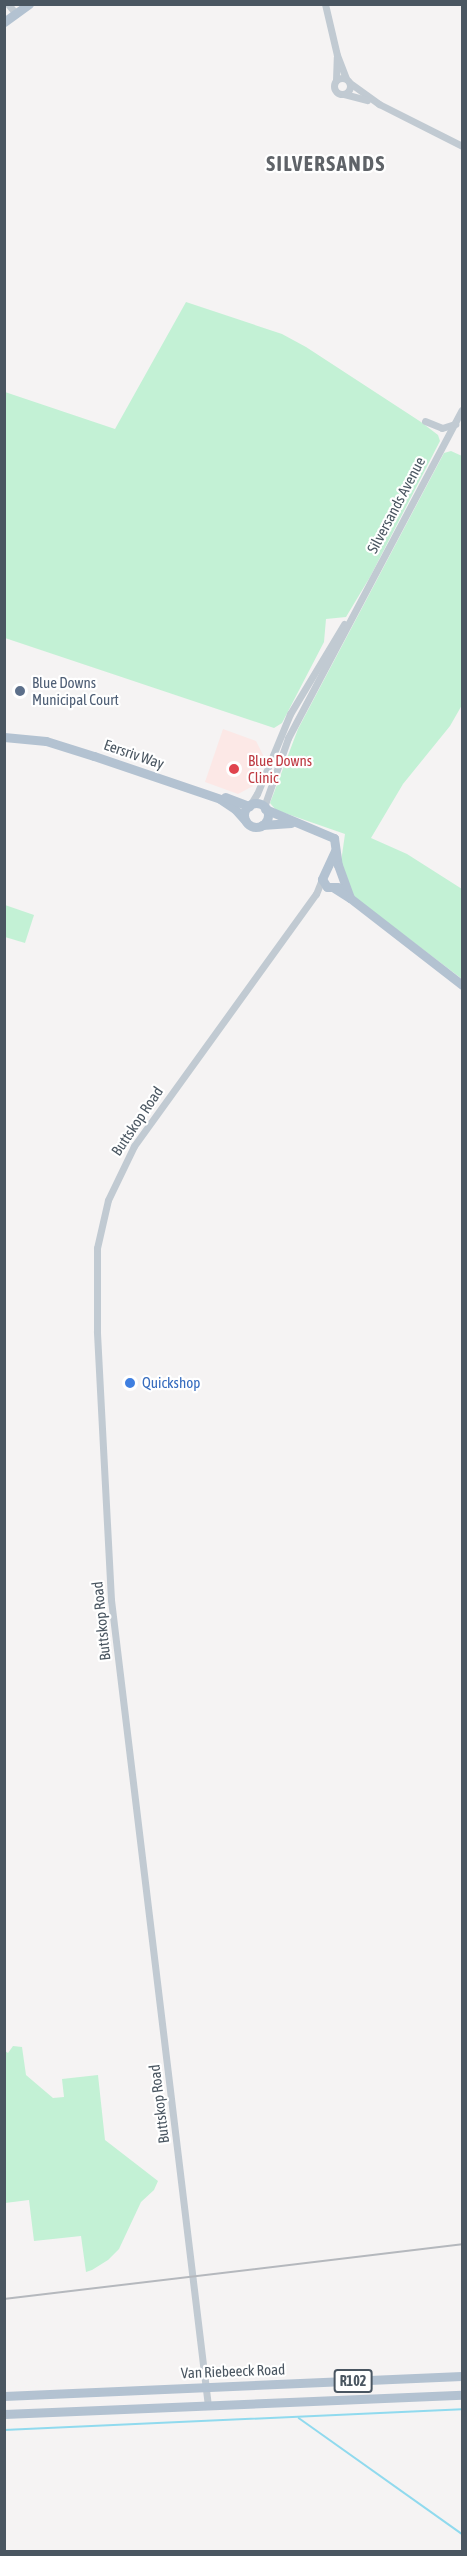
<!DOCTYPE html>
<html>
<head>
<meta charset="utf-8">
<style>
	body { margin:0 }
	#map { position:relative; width:467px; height:2556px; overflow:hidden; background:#f5f3f3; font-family:"Asap Condensed",sans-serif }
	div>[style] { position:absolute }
	.medical>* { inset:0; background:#fce8e6 }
	.green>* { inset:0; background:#c3f1d5 }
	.stream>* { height:1.5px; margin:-0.75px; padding:0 0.75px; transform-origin:0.75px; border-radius:0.75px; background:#90daee }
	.minor>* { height:7px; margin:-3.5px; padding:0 3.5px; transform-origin:3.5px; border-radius:3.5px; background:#c1cad2 }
	.minor>.ring { margin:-3.5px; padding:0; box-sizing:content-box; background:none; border:7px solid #c1cad2; border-radius:50% }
	.major>* { height:9px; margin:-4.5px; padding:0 4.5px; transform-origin:4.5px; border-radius:4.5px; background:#b3c2d1 }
	.major>.ring { margin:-4.5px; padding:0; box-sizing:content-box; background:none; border:9px solid #b3c2d1; border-radius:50% }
	.rail>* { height:1.5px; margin:-0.75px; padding:0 0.75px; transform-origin:0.75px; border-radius:0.75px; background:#b5b8bd }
	.dots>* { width:16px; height:16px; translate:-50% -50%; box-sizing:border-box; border:3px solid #fff; border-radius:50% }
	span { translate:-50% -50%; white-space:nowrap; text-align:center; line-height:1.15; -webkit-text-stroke:4.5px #fff; paint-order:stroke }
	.shield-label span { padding:2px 4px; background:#fff; border:2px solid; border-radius:4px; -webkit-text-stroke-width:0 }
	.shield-label { font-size:14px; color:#4a5661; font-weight:700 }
	.street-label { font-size:15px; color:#4a5661 }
	.service-label { font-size:15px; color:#4e5e75 }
	.left { translate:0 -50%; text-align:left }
	.health-label { font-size:15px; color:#be3a42 }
	.shop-label { font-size:15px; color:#366cbe }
	.district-label { font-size:21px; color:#5f6368; font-weight:700; letter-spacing:1.5px }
	.frame { position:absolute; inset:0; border:6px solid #4a5661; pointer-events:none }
</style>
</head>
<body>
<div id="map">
	<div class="medical">
		<i style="clip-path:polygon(223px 729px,256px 741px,263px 755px,253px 786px,238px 794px,205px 782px)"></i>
	</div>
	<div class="green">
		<i style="clip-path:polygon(186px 302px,282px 334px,306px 347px,421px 422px,438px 435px,440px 441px,370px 577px,346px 617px,326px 619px,324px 642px,282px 723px,274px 728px,5px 638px,5px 392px,115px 429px)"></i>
		<i style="clip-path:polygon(451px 451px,462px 456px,462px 705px,450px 726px,403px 784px,371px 838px,407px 854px,462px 889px,462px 979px,354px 897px,341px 862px,345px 834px,276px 810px,270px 803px,298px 729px,444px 453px)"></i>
		<i style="clip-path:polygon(5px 905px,34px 915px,25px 943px,5px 937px)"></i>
		<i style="clip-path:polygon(13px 2046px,22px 2047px,26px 2075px,53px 2098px,64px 2097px,62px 2079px,98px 2075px,105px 2140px,158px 2181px,154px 2190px,141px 2202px,119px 2249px,108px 2260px,92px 2270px,86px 2272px,81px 2236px,34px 2241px,29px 2200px,5px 2203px,5px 2051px,8px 2053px)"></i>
	</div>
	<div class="stream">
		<i style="left:299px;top:2418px;width:200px;rotate:35.4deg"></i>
		<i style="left:4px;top:2430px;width:458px;rotate:-2.6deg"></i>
	</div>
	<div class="minor">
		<i style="left:8px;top:4px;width:13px;rotate:51deg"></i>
		<i style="left:325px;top:4px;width:52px;rotate:76.8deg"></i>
		<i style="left:337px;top:55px;width:25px;rotate:69deg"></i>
		<i class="ring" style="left:334px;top:78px;width:9px;height:9px"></i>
		<i style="left:336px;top:80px;width:23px;rotate:-88deg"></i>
		<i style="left:350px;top:83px;width:36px;rotate:36deg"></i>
		<i style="left:379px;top:104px;width:93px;rotate:26.8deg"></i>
		<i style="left:344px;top:94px;width:24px;rotate:15deg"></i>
		<i style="left:425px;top:421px;width:18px;rotate:22deg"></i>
		<i style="left:442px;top:428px;width:14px;rotate:-17deg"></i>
		<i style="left:250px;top:805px;width:13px;rotate:-58deg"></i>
		<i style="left:257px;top:794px;width:87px;rotate:-67.6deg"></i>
		<i style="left:290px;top:714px;width:105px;rotate:-59deg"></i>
		<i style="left:264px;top:807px;width:73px;rotate:-70.8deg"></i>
		<i style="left:288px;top:738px;width:371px;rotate:-62.1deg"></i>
		<i style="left:208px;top:2406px;width:812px;rotate:-96.86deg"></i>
		<i style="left:111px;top:1600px;width:269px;rotate:-93deg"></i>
		<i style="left:97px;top:1331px;width:83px;rotate:-90deg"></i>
		<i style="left:97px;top:1248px;width:49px;rotate:-77.1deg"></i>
		<i style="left:108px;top:1200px;width:60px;rotate:-64.3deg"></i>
		<i style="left:134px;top:1146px;width:311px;rotate:-54.2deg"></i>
		<i style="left:316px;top:894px;width:16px;rotate:-68deg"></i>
	</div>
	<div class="major">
		<i style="left:4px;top:22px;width:31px;rotate:-36deg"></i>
		<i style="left:4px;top:737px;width:42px;rotate:5.4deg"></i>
		<i style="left:46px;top:741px;width:50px;rotate:17.4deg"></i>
		<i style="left:94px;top:756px;width:133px;rotate:18.8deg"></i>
		<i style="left:220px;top:799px;width:18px;rotate:34deg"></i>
		<i style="left:235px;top:809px;width:15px;rotate:48deg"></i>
		<i style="left:225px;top:797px;width:26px;rotate:21deg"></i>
		<i class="ring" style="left:244px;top:803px;width:15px;height:15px"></i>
		<i style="left:265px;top:809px;width:75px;rotate:22.8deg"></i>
		<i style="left:334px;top:838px;width:27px;rotate:82deg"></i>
		<i style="left:338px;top:865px;width:35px;rotate:70deg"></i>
		<i style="left:262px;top:825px;width:29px;rotate:-4deg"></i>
		<i style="left:335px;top:851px;width:31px;rotate:115deg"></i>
		<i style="left:322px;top:879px;width:9px;rotate:58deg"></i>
		<i style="left:327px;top:887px;width:11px"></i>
		<i style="left:334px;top:888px;width:19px;rotate:32deg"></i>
		<i style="left:350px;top:898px;width:142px;rotate:37.8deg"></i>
		<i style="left:4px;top:2396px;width:458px;rotate:-2.5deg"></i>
		<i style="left:4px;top:2414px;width:458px;rotate:-2.4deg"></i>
	</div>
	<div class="rail">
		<i style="left:4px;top:2299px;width:461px;rotate:-6.8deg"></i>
	</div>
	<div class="dots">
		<i style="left:20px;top:691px;background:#5c6f8a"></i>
		<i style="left:234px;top:769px;background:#e0444e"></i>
		<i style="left:130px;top:1383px;background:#3f7fe0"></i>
	</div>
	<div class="shield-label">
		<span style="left:353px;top:2381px">R102</span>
	</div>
	<div class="street-label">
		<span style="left:396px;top:505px;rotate:-62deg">Silversands Avenue</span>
		<span style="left:134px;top:754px;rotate:19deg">Eersriv Way</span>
		<span style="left:137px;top:1121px;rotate:-56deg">Buttskop Road</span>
		<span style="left:101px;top:1621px;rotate:-96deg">Buttskop Road</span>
		<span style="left:159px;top:2104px;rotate:-97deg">Buttskop Road</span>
		<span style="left:233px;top:2371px;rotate:-2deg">Van Riebeeck Road</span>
	</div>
	<div class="service-label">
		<span class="left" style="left:32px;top:691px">Blue Downs<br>Municipal Court</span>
	</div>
	<div class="health-label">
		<span class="left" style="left:248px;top:769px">Blue Downs<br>Clinic</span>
	</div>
	<div class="shop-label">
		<span class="left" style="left:142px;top:1383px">Quickshop</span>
	</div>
	<div class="district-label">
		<span style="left:326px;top:163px">SILVERSANDS</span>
	</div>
	<div class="frame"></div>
</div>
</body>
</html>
